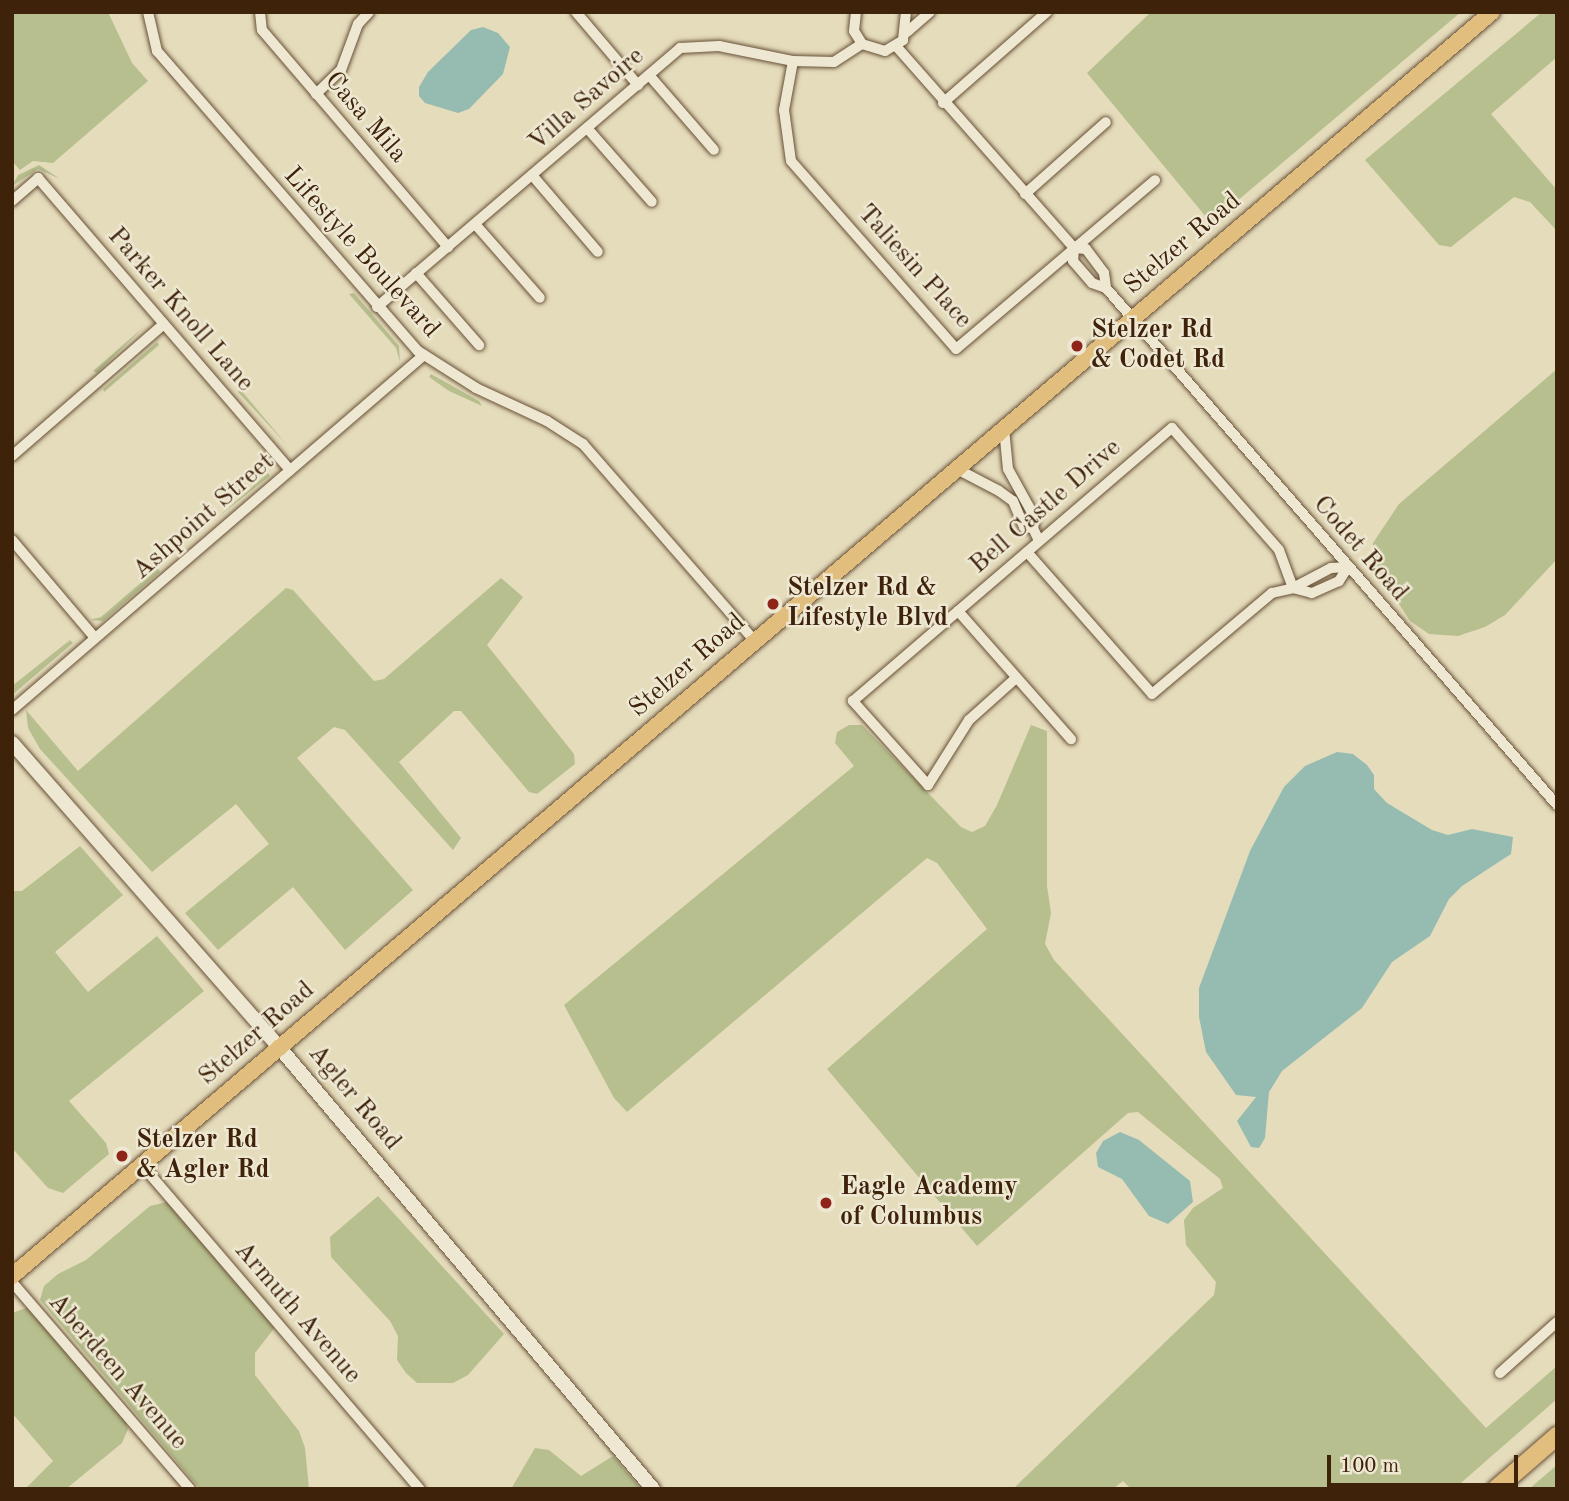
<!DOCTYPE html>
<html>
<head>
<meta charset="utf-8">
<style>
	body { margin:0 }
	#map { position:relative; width:1569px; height:1501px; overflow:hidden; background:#e5dcbc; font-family:"Old Standard TT",serif }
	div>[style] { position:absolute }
	.green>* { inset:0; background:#b7bf8e }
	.water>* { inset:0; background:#96bcb1 }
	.roads { filter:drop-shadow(0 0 2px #685036) drop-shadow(0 0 2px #685036) }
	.street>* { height:10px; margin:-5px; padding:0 5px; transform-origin:5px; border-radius:5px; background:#eee8d3 }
	.secondary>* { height:14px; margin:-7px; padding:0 7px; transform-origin:7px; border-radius:7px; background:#eee8d3 }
	.primary>* { height:16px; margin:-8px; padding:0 8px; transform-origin:8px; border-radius:8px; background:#e2be7e }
	.highway>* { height:18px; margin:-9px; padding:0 9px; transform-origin:9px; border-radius:9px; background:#e2be7e }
	.dots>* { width:19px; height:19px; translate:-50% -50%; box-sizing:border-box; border:4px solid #eee8d3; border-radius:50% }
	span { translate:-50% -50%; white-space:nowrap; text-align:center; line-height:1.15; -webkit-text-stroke:5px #eee8d3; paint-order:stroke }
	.street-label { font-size:26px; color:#3e220a }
	.poi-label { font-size:26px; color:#3e220a; font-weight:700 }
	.left { translate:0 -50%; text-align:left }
	.frame { position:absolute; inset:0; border:14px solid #3e220a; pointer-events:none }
	.scale { position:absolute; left:1327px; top:1455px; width:191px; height:32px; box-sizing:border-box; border:4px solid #3e220a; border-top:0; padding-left:9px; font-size:21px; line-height:24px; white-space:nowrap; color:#3e220a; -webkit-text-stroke:5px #eee8d3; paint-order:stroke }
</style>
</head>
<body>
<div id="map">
	<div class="green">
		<i style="clip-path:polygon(12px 12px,108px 12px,132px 63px,148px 81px,53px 163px,33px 161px,20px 170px,12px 161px)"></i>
		<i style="clip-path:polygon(1151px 12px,1461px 12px,1211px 223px,1087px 73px)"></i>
		<i style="clip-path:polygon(1542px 12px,1557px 12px,1557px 57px,1491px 114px,1557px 190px,1557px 231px,1530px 202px,1514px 197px,1451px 247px,1439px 245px,1365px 160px)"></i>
		<i style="clip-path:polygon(39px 165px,60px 179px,38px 169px,12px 186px,18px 175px)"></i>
		<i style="clip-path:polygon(354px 293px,399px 346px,400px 362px,396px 348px,349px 294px)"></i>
		<i style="clip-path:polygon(144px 327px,97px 373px,93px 371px)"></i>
		<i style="clip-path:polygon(157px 342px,159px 345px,104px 392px,103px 389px)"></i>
		<i style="clip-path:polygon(1557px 369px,1557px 559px,1505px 615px,1485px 627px,1458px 636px,1429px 634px,1410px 621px,1374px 565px,1373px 543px,1399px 504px)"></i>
		<i style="clip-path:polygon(431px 374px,479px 401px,482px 406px,449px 391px,429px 377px)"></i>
		<i style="clip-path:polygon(240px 389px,287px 445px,238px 392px)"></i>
		<i style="clip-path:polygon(268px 473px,270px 476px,218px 517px)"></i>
		<i style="clip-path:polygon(158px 568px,160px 572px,103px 621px,90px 620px,101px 617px)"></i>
		<i style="clip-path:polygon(501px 578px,523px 597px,487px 645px,574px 754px,575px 764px,537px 794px,529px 792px,461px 711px,454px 711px,399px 762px,461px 838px,453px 850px,345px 730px,334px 727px,297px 758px,413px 890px,345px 950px,293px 887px,218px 950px,185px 913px,269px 844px,236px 804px,152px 872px,40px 749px,28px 728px,26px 710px,78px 771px,286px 588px,293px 590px,374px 681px,384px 679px)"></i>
		<i style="clip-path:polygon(70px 640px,73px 643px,12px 695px,12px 686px)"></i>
		<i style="clip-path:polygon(849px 725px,862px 725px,961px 827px,972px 832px,985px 826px,997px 805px,1031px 725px,1047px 731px,1047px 886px,1051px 913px,1045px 944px,1054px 960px,1486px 1428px,1557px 1366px,1557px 1399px,1454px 1489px,1131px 1489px,1123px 1481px,1113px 1489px,1013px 1489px,1214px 1295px,1216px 1282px,1186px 1245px,1184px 1220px,1193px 1208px,1223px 1188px,1220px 1179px,1138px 1112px,1128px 1113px,977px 1246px,827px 1069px,987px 929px,937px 863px,927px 858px,627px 1112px,614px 1098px,564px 1005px,854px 766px,835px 743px,837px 732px)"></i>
		<i style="clip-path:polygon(80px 846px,123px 895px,55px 952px,88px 992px,157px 936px,204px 991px,69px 1101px,106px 1143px,109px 1154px,63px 1193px,48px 1188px,12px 1148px,12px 891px,22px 891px)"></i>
		<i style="clip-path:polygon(378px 1196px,504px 1334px,468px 1375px,453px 1383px,417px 1383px,406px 1373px,397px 1360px,398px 1336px,390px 1321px,331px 1257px,330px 1237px)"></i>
		<i style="clip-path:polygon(167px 1202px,276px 1326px,255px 1353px,255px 1375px,299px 1431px,305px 1448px,309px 1489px,200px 1489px,40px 1300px,44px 1286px,58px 1274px,86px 1260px,150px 1206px)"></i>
		<i style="clip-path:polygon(29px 1307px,125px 1417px,128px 1429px,122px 1443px,66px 1489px,25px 1489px,53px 1461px,12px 1413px,12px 1313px)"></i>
		<i style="clip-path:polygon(535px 1448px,549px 1450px,581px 1476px,613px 1456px,641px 1489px,511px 1489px)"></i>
		<i style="clip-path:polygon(1557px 1465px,1557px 1489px,1529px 1489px)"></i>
	</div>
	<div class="water">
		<i style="clip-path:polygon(483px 27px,498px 33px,510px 47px,503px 74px,469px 109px,458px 113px,425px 103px,419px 96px,419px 87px,428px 72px,471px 30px)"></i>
		<i style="clip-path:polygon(1337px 752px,1353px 754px,1367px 765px,1374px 775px,1374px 789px,1387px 803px,1432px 830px,1448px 835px,1472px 829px,1513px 837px,1511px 854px,1462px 886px,1449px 899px,1430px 936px,1392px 962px,1362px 1008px,1282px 1071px,1269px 1092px,1265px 1138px,1259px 1148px,1251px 1147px,1237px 1121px,1256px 1097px,1236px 1095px,1206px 1052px,1199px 1017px,1199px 988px,1250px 851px,1284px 787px,1305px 766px)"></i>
		<i style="clip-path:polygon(1120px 1132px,1139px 1140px,1190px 1181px,1193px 1202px,1168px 1224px,1149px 1216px,1122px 1179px,1098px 1167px,1096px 1153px,1103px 1141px)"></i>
	</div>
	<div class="roads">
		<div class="street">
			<i style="left:148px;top:12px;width:40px;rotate:77deg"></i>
			<i style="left:157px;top:51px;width:398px;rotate:49deg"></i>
			<i style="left:418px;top:351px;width:69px;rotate:32.5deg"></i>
			<i style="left:476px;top:388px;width:78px;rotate:24.9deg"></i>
			<i style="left:547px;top:421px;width:43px;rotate:32.6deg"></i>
			<i style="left:583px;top:444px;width:262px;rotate:48.9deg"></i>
			<i style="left:260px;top:12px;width:18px;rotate:84deg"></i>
			<i style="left:262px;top:30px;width:286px;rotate:49.4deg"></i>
			<i style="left:576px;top:12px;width:96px;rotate:49.7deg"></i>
			<i style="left:856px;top:12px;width:19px;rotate:96deg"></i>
			<i style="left:854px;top:31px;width:15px;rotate:58deg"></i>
			<i style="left:862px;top:44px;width:24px;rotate:17deg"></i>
			<i style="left:885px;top:51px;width:21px;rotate:-31deg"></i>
			<i style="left:903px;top:40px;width:28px;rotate:-84deg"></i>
			<i style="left:907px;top:32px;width:30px;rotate:-41deg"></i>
			<i style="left:896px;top:46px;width:269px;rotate:48.6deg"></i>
			<i style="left:1074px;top:248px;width:13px;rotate:94deg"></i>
			<i style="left:1073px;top:261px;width:29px;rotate:49deg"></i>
			<i style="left:1092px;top:283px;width:15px;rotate:20deg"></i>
			<i style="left:1106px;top:288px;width:686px;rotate:48.9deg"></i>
			<i style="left:793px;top:61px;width:50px;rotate:100.4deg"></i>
			<i style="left:784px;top:110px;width:51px;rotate:82.2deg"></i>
			<i style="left:791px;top:161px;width:250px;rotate:48.7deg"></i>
			<i style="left:956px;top:349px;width:261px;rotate:-40.3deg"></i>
			<i style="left:649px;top:75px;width:99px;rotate:49.1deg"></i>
			<i style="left:316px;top:94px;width:35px;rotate:-44deg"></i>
			<i style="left:341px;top:70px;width:49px;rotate:-69.7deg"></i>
			<i style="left:358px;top:24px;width:16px;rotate:-47deg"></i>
			<i style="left:943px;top:103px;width:138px;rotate:-41.2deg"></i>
			<i style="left:587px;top:128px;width:98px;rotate:48.7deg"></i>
			<i style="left:532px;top:175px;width:101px;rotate:49.4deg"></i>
			<i style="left:1025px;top:194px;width:108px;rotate:-41.6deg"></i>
			<i style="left:12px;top:201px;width:35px;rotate:-41deg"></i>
			<i style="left:38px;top:178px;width:386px;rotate:49.2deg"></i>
			<i style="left:475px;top:224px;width:98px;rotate:48.7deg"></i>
			<i style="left:1074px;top:248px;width:12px;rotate:5deg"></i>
			<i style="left:1086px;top:249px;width:30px;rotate:53deg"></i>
			<i style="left:1104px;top:273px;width:15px;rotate:82deg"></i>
			<i style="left:416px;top:273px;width:96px;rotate:48.8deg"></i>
			<i style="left:377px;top:307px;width:399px;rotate:-40.5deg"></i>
			<i style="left:680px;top:48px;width:39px;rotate:-3deg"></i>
			<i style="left:719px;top:46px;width:76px;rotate:11.5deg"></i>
			<i style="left:793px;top:61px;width:41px;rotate:1.4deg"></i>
			<i style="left:834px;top:62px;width:33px;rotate:-33deg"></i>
			<i style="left:1004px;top:429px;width:40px;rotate:84.3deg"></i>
			<i style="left:1008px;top:469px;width:56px;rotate:61.1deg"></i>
			<i style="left:1035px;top:518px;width:10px;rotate:101deg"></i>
			<i style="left:1033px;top:528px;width:14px;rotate:65deg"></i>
			<i style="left:12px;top:456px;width:201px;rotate:-41deg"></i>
			<i style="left:957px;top:469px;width:47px;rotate:27.6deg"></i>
			<i style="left:999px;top:491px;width:17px;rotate:36deg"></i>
			<i style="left:1013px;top:501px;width:28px;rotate:67deg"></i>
			<i style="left:1024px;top:527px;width:9px;rotate:6deg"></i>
			<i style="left:12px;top:540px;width:128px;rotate:49.7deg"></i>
			<i style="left:1027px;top:552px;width:189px;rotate:48.6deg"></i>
			<i style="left:1152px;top:694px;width:157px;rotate:-40.1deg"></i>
			<i style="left:1272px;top:593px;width:22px;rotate:-13deg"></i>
			<i style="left:1293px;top:588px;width:43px;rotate:-27.8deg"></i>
			<i style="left:1331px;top:568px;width:17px;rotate:-3deg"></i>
			<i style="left:1348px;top:567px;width:17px;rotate:123deg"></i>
			<i style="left:1339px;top:581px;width:30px;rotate:156deg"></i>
			<i style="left:1312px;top:593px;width:20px;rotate:-165deg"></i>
			<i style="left:958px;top:611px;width:171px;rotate:48.6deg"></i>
			<i style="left:1016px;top:678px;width:63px;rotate:138.2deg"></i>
			<i style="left:969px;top:720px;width:77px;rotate:122.2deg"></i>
			<i style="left:928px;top:785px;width:113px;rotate:-131.8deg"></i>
			<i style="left:853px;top:701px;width:420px;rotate:-40.6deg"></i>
			<i style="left:1172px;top:428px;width:162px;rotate:48.7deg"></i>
			<i style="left:1279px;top:550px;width:40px;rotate:69.8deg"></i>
			<i style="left:12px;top:710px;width:544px;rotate:-40.75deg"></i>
			<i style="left:142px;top:1165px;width:427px;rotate:49.4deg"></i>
			<i style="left:12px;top:1282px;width:273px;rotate:49.3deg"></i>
			<i style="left:1500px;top:1373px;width:76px;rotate:-41.8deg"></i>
		</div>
		<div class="secondary">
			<i style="left:12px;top:743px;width:405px;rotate:48.7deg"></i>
			<i style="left:279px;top:1047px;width:579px;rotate:49.76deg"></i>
		</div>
		<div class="primary">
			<i style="left:12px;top:1276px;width:1946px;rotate:-40.5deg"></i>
		</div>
		<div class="highway">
			<i style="left:1496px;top:1489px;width:81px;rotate:-41deg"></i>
		</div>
	</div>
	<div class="dots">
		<i style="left:1077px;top:346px;background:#8f2418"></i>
		<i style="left:773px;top:604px;background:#8f2418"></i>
		<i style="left:122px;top:1156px;background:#8f2418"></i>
		<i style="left:826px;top:1203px;background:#8f2418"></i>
	</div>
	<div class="street-label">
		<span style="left:587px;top:100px;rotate:-41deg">Villa Savoire</span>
		<span style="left:365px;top:118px;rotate:49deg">Casa Mila</span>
		<span style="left:1183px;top:244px;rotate:-40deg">Stelzer Road</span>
		<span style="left:361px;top:253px;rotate:48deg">Lifestyle Boulevard</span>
		<span style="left:914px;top:267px;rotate:48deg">Taliesin Place</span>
		<span style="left:180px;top:310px;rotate:49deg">Parker Knoll Lane</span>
		<span style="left:1046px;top:507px;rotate:-41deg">Bell Castle Drive</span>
		<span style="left:204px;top:517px;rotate:-41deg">Ashpoint Street</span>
		<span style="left:1360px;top:549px;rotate:49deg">Codet Road</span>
		<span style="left:688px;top:666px;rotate:-41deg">Stelzer Road</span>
		<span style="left:257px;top:1034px;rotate:-41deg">Stelzer Road</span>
		<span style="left:354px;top:1098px;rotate:50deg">Agler Road</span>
		<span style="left:297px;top:1313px;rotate:49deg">Armuth Avenue</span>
		<span style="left:117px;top:1372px;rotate:49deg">Aberdeen Avenue</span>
	</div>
	<div class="poi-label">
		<span class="left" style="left:1091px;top:346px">Stelzer Rd<br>&amp; Codet Rd</span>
		<span class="left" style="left:787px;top:604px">Stelzer Rd &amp;<br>Lifestyle Blvd</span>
		<span class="left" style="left:136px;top:1156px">Stelzer Rd<br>&amp; Agler Rd</span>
		<span class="left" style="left:840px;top:1203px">Eagle Academy<br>of Columbus</span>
	</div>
	<div class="frame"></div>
	<div class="scale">100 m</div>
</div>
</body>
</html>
